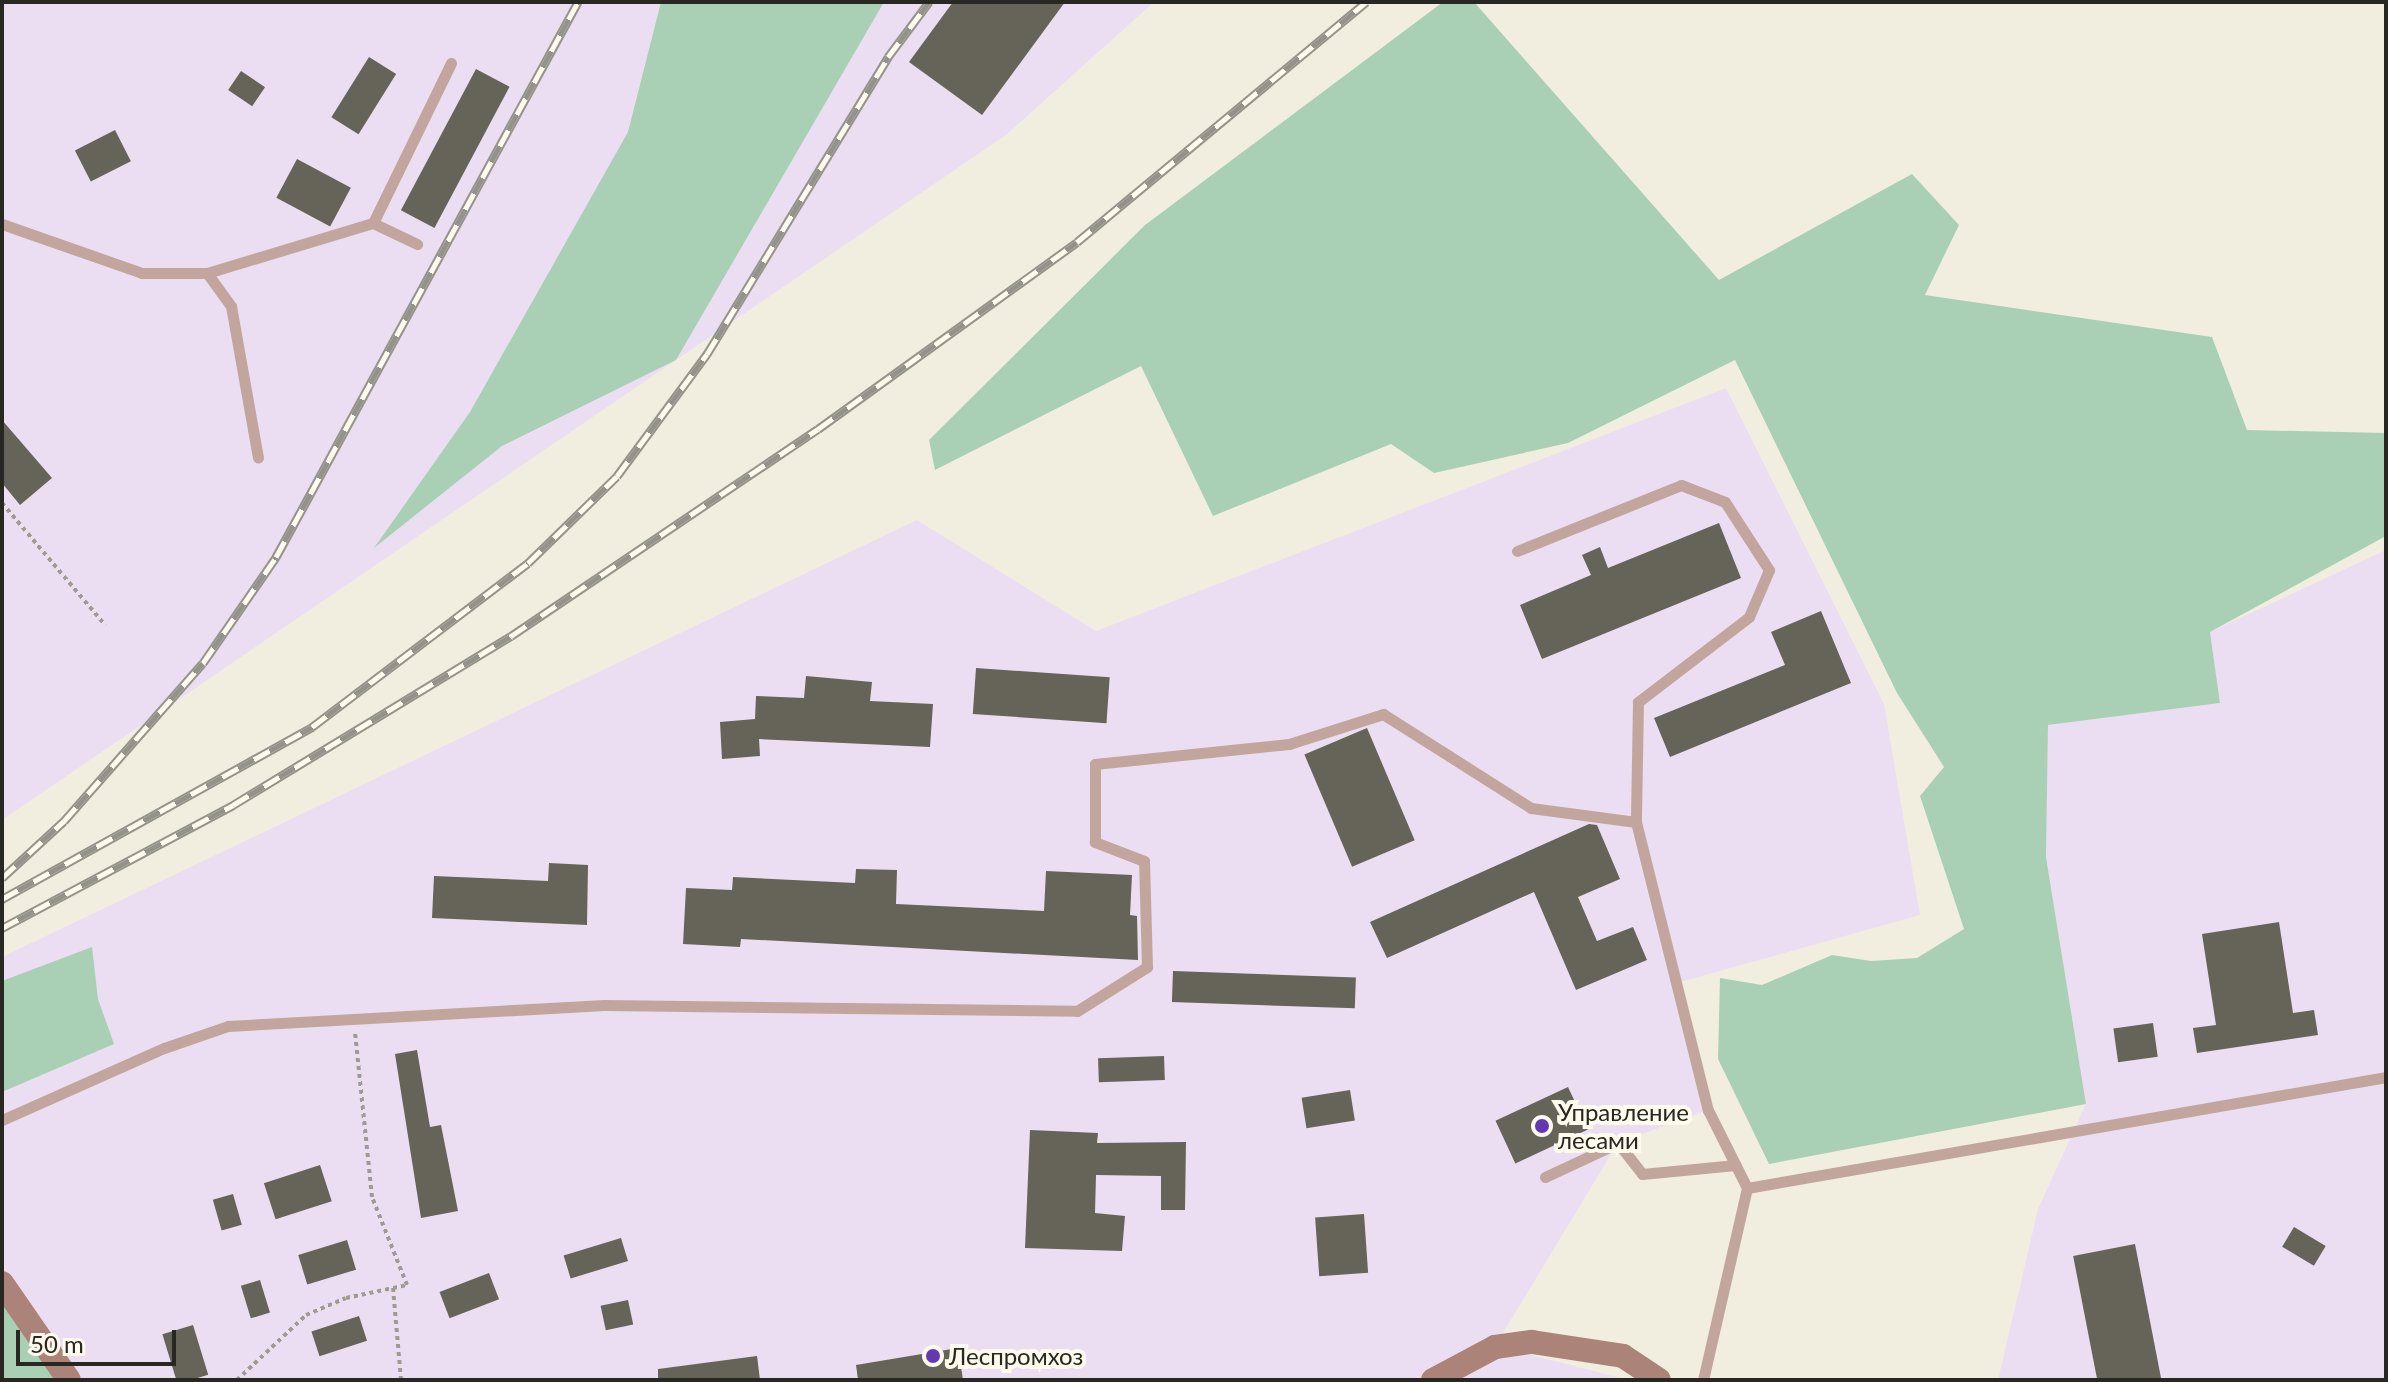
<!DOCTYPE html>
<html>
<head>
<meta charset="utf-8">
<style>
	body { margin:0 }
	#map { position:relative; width:2388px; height:1382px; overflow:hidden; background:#f1eee0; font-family:Lato,sans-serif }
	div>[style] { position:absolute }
	.industrial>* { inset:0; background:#ebdef2 }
	.green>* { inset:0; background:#a9d0b5 }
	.building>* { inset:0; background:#666358; transform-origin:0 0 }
	.path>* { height:4px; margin-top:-2px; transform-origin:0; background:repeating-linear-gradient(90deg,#9e9b91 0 4px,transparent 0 8px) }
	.lane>* { height:11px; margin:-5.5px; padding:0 5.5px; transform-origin:5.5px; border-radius:5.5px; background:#c2a69e }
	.secondary>* { height:24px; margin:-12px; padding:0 12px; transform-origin:12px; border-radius:12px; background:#ac8378 }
	.rail>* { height:9px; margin-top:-4.5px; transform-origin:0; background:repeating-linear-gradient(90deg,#fefbed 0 18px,#959389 0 36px); box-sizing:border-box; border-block:2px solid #959389 }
	.dots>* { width:22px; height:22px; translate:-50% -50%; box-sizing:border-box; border:4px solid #fefbed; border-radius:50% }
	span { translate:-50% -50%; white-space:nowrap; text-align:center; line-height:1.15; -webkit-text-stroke:8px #fefbed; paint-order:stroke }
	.poi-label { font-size:24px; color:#282722 }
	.left { translate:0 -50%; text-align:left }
	.frame { position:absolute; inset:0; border:4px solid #282722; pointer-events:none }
	.scale { position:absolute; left:16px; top:1330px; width:160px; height:36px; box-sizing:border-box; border:4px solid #282722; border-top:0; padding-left:10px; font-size:24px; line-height:28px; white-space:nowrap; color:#282722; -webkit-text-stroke:6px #fefbed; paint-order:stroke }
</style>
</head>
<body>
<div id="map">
	<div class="industrial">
		<i style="clip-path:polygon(2px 2px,1154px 2px,1006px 135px,2px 820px)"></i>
		<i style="clip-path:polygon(1726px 388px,1884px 704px,1920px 915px,1677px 983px,1708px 1110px,1618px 1143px,1495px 1346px,1629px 1380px,2px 1380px,2px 957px,917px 520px,1096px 631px)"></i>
		<i style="clip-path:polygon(2386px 550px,2386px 1380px,1998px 1380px,2038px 1209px,2086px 1104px,2046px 857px,2048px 725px,2220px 703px,2210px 632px)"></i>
	</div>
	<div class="green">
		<i style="clip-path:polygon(661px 2px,884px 2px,676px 360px,502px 446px,374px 548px,470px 412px,628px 132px)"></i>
		<i style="clip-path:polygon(1443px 2px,1474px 2px,1719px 280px,1912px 174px,1959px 225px,1925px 295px,2212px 337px,2247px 430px,2386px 433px,2386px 536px,2210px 632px,2220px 703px,2048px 725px,2046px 857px,2086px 1104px,1769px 1164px,1718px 1059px,1720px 978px,1762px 985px,1832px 955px,1871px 961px,1917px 958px,1964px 929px,1920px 796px,1944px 767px,1897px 693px,1735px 360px,1568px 443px,1434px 473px,1391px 444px,1213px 516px,1141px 366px,935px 470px,929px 440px,1145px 225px)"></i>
		<i style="clip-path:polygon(92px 947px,98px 999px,114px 1044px,2px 1092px,2px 981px)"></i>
		<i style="clip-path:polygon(2px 1297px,59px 1380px,2px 1380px)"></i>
	</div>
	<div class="building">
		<i style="clip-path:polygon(953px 2px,1065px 2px,982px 115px,909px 62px)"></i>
		<i style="left:369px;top:57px;width:32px;height:71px;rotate:32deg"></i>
		<i style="left:476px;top:69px;width:38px;height:160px;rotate:28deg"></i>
		<i style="left:241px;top:71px;width:29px;height:23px;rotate:34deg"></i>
		<i style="left:115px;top:130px;width:35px;height:45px;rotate:63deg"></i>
		<i style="left:297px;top:159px;width:61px;height:44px;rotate:28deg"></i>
		<i style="clip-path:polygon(2px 420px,52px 478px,20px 505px,2px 483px)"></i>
		<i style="clip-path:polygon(1719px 523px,1741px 578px,1542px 659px,1520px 605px,1591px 575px,1582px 555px,1600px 547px,1608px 568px)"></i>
		<i style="clip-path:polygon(1821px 611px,1851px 683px,1670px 757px,1654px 718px,1785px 665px,1771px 632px)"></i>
		<i style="left:976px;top:668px;width:134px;height:46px;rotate:4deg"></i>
		<i style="clip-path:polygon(806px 676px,872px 682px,870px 701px,933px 704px,930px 747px,759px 739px,760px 756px,722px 759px,720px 722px,755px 719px,756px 696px,804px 698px)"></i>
		<i style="left:1367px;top:728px;width:122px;height:68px;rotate:67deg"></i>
		<i style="clip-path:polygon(1589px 824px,1597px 825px,1620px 879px,1578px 897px,1597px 941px,1633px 927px,1647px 960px,1576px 990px,1534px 892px,1387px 958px,1370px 922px)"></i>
		<i style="clip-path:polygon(549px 863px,588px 865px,587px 925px,432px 918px,434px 876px,548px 881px)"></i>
		<i style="clip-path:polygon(856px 869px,897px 870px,896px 904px,1044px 911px,1046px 871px,1132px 875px,1130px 915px,1137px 916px,1138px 960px,741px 939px,740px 947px,683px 944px,686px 888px,732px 890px,733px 877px,855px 883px)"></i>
		<i style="clip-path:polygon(2279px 922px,2293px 1013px,2314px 1010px,2318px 1035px,2197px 1053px,2193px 1028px,2216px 1025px,2202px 934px)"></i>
		<i style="left:1173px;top:971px;width:183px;height:31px;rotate:2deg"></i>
		<i style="left:2153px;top:1023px;width:34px;height:40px;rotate:82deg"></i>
		<i style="clip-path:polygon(417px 1050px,430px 1127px,441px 1125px,458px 1211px,421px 1218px,395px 1054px)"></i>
		<i style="left:1164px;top:1056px;width:24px;height:66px;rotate:88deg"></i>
		<i style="left:1568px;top:1087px;width:47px;height:80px;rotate:65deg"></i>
		<i style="left:1350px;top:1090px;width:31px;height:49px;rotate:81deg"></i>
		<i style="clip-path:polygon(1030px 1130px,1098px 1133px,1097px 1143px,1186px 1142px,1185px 1210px,1161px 1210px,1161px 1176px,1096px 1175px,1095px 1213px,1125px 1216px,1122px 1251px,1025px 1248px)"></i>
		<i style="left:320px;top:1165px;width:38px;height:59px;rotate:72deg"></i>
		<i style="left:233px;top:1194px;width:32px;height:21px;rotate:74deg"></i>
		<i style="left:1364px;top:1214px;width:59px;height:49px;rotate:86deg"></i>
		<i style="left:2294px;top:1227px;width:37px;height:23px;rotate:31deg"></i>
		<i style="left:621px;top:1238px;width:24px;height:60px;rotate:73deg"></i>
		<i style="left:347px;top:1240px;width:31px;height:51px;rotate:73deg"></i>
		<i style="left:2135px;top:1244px;width:138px;height:63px;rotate:79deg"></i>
		<i style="left:489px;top:1273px;width:28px;height:53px;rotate:69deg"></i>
		<i style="left:260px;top:1280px;width:34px;height:20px;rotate:73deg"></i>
		<i style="left:628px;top:1300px;width:25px;height:28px;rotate:78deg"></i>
		<i style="left:359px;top:1316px;width:26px;height:50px;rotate:72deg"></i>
		<i style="left:193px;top:1325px;width:52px;height:32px;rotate:73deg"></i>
		<i style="clip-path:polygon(958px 1348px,963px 1380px,858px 1380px,856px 1365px)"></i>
		<i style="clip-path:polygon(757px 1356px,760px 1380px,658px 1380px,658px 1369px)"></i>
	</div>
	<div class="path">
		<i style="left:2px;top:503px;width:160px;rotate:49.8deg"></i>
		<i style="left:393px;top:1288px;width:92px;rotate:85deg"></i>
		<i style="left:237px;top:1380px;width:95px;rotate:-43.3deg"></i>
		<i style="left:306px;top:1315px;width:43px;rotate:-23deg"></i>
		<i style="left:346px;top:1298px;width:62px;rotate:-12deg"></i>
		<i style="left:407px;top:1285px;width:95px;rotate:-111.7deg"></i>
		<i style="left:372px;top:1197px;width:166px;rotate:-95.9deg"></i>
	</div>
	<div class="lane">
		<i style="left:373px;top:223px;width:178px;rotate:-64deg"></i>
		<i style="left:2px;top:224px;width:148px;rotate:19.3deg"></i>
		<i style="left:142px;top:273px;width:65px"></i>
		<i style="left:207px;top:273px;width:41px;rotate:54deg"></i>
		<i style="left:231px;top:306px;width:154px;rotate:79.9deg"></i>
		<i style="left:207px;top:273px;width:173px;rotate:-16.8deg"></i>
		<i style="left:373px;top:223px;width:49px;rotate:25.5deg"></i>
		<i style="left:1517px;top:551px;width:177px;rotate:-21.9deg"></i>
		<i style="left:1681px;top:485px;width:47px;rotate:21.1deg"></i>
		<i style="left:1725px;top:502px;width:81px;rotate:57.1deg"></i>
		<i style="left:1769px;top:570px;width:51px;rotate:113.1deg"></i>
		<i style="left:1749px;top:617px;width:140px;rotate:142.6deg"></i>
		<i style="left:1638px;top:702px;width:120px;rotate:91deg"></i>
		<i style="left:2px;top:1120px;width:177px;rotate:-24deg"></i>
		<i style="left:164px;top:1048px;width:68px;rotate:-19deg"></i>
		<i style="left:228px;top:1026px;width:377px;rotate:-3.2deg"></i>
		<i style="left:604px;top:1005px;width:473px;rotate:0.7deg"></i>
		<i style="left:1077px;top:1011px;width:83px;rotate:-32.2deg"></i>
		<i style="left:1147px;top:967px;width:106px;rotate:-91.6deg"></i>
		<i style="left:1144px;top:861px;width:53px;rotate:-158.8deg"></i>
		<i style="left:1095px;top:842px;width:78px;rotate:-90deg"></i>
		<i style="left:1095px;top:764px;width:195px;rotate:-5.9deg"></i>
		<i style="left:1289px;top:744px;width:99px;rotate:-17.7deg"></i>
		<i style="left:1383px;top:714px;width:175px;rotate:32.4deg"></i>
		<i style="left:1531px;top:808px;width:106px;rotate:7.6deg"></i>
		<i style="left:1636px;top:822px;width:297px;rotate:76deg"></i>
		<i style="left:1708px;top:1110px;width:87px;rotate:63.4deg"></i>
		<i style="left:1545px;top:1177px;width:81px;rotate:-25deg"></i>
		<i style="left:1618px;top:1143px;width:39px;rotate:52deg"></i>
		<i style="left:1642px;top:1174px;width:94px;rotate:-5.5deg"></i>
		<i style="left:1703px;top:1380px;width:197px;rotate:-77.1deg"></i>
		<i style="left:1747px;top:1188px;width:649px;rotate:-9.85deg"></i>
	</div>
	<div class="secondary">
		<i style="left:2px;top:1283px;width:118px;rotate:55.4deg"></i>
		<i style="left:1433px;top:1380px;width:70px;rotate:-28deg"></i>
		<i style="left:1495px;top:1347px;width:37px;rotate:-8deg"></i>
		<i style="left:1532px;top:1342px;width:92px;rotate:8.7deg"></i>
		<i style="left:1623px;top:1356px;width:43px;rotate:33.7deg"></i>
	</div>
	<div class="rail">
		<i style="left:2px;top:878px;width:84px;rotate:-42.6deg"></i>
		<i style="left:64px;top:821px;width:210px;rotate:-48.7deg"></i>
		<i style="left:203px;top:663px;width:129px;rotate:-55.4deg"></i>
		<i style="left:276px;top:557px;width:632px;rotate:-61.45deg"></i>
		<i style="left:2px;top:899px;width:355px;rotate:-29deg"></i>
		<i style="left:312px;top:727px;width:271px;rotate:-37.2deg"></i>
		<i style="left:528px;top:563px;width:124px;rotate:-44.3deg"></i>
		<i style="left:617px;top:476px;width:152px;rotate:-53.6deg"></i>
		<i style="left:707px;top:354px;width:348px;rotate:-58.6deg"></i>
		<i style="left:888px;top:57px;width:69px;rotate:-53.3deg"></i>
		<i style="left:2px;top:928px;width:262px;rotate:-28deg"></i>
		<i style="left:233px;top:805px;width:325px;rotate:-31.3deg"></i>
		<i style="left:511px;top:636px;width:370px;rotate:-34deg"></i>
		<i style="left:818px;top:429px;width:319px;rotate:-35.8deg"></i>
		<i style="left:1077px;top:242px;width:376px;rotate:-39.7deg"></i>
	</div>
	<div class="dots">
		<i style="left:1542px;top:1126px;background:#6239b1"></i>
		<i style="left:933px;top:1356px;background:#6239b1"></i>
	</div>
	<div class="poi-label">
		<span class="left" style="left:1558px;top:1126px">Управление<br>лесами</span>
		<span class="left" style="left:949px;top:1356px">Леспромхоз</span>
	</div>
	<div class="frame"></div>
	<div class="scale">50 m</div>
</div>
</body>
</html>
